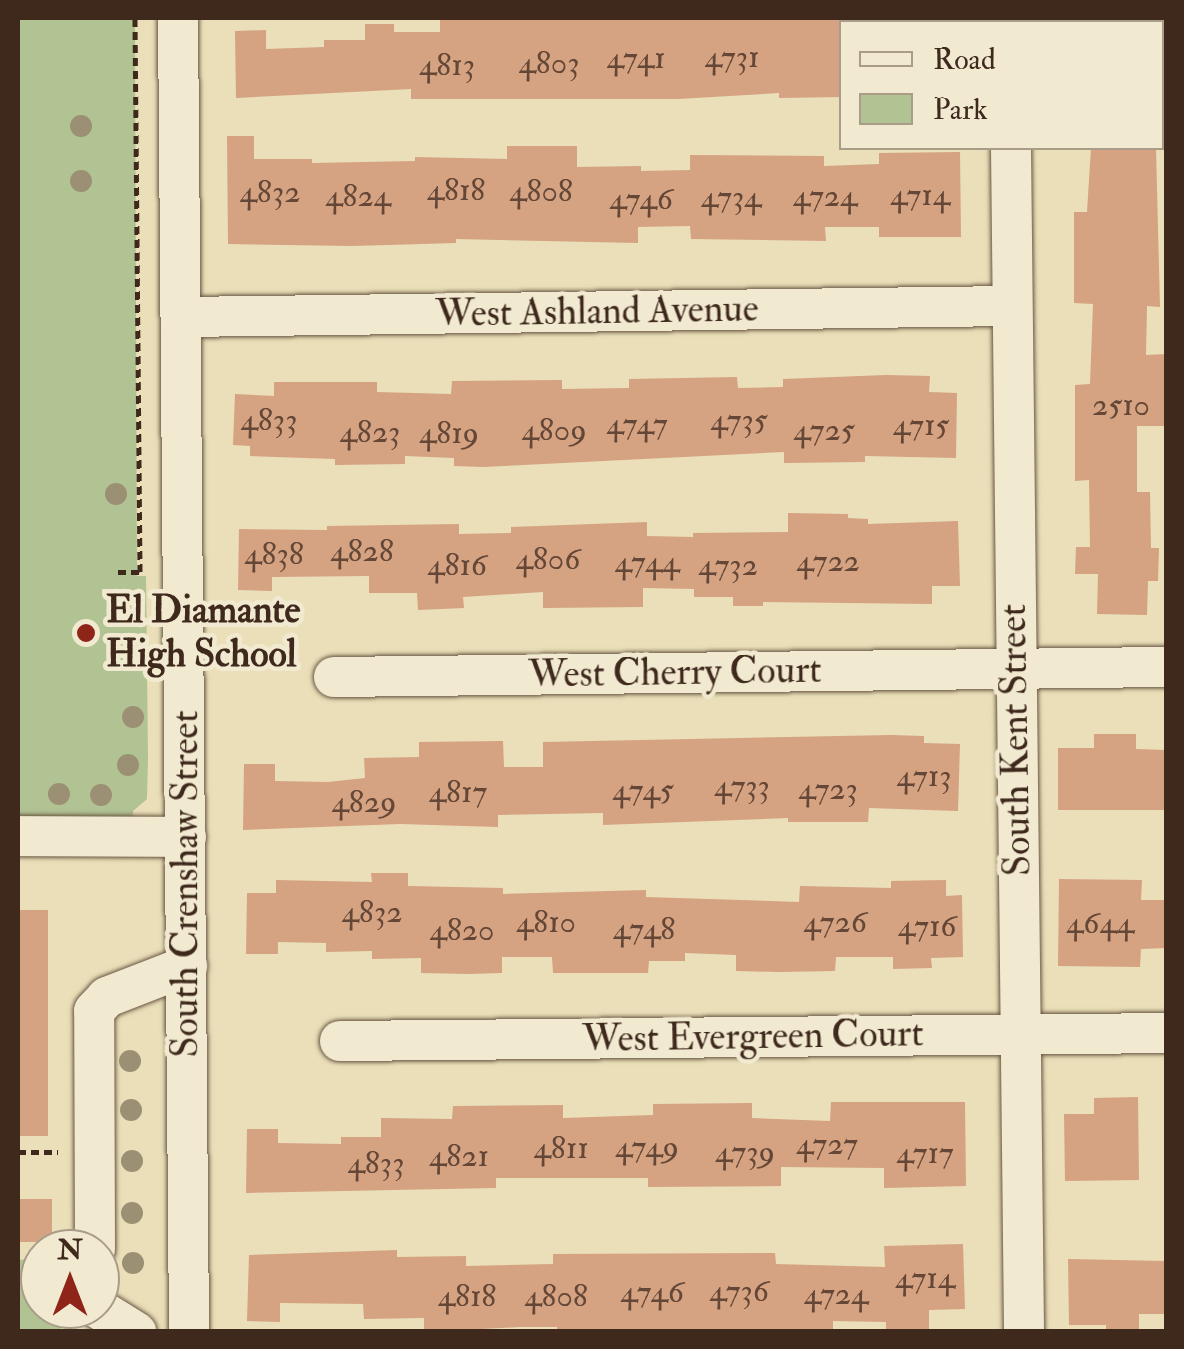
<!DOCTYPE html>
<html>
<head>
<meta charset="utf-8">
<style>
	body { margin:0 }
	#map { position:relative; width:1184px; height:1349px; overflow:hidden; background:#eadfb8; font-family:"IM FELL Double Pica",serif }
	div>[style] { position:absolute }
	.green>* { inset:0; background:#b1c393 }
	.building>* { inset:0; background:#d5a282; transform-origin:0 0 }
	.path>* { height:5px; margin-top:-2.5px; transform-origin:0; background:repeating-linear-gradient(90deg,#3e291c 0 8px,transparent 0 13px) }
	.roads { filter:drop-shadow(0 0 2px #695643) drop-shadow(0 0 2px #695643) }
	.minor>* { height:40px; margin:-20px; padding:0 20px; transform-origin:20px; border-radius:20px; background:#f1ead1 }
	.trees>* { width:22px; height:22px; margin:-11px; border-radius:50%; background:#9b9073 }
	.dots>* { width:28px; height:28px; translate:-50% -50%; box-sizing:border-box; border:5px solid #f1ead1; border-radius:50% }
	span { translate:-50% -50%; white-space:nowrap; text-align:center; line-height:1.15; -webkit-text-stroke:9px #f1ead1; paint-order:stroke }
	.number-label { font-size:32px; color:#644736 }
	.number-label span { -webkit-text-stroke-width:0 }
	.street-label { font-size:38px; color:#3e291c }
	.poi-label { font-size:38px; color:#3e291c; font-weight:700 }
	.left { translate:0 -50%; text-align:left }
	.frame { position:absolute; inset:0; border:20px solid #3e291c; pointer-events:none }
	.legend { position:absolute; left:839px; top:20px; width:325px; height:130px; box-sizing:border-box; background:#f1ead1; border:2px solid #a99d89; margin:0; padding:12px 18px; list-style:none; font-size:30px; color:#3e291c }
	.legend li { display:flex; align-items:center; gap:20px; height:50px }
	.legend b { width:50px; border:2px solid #a99d89 }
	.north { position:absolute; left:20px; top:1229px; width:100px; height:100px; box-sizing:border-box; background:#f1ead1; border:2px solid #a99d89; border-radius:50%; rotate:0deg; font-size:28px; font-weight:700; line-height:40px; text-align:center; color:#3e291c }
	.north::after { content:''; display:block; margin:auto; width:35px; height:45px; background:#8f2418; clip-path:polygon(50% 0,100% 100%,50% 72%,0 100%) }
</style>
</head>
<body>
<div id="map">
	<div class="green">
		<i style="clip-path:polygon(18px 18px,135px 18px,137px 576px,146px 576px,148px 758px,147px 799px,133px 811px,133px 822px,18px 822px)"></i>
		<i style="clip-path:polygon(40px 1258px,40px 1309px,59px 1309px,61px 1330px,18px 1330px,18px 1260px)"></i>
	</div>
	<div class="building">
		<i style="clip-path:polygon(440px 18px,842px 18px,842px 97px,779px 98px,779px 93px,678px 99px,411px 99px,411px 89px,236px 98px,235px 31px,266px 30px,266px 49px,324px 47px,324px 40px,365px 40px,365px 24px,394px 24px,394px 32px,440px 32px)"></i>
		<i style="clip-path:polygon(227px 136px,254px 136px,254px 159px,312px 159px,312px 163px,415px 161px,415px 157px,507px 159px,507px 146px,577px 146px,577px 167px,641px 166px,641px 171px,690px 170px,690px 155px,824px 156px,824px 166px,879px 164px,879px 153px,960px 152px,961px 237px,879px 237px,879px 227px,825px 227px,826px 241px,691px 239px,690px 226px,638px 227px,638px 243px,456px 239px,456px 243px,352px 246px,228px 244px)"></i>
		<i style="clip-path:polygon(1091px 148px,1156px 148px,1160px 307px,1147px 306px,1146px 355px,1166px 354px,1166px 426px,1137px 426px,1137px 492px,1150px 492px,1151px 548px,1159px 548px,1158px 581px,1148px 581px,1147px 615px,1097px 614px,1098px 574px,1075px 574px,1076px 547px,1090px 547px,1089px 480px,1075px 481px,1075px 385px,1090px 384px,1093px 304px,1074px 303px,1074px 212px,1087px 212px)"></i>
		<i style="clip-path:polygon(886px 375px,930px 376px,929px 392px,957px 393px,956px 458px,865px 456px,865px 462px,784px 463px,784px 452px,483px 467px,454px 466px,454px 458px,405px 456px,405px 464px,335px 465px,335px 459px,250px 456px,250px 446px,233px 445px,235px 394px,274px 396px,274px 382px,377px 382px,377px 392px,451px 394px,452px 381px,562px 380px,562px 389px,629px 388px,629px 379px,737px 377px,738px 388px,783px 387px,783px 379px)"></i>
		<i style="clip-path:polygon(788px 513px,848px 514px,848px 518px,868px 519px,868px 524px,958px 521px,960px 586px,932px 586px,932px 604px,763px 602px,763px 606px,733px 606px,733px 597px,694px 597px,694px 589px,643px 588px,643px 607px,543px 608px,543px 592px,463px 597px,464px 608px,418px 610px,417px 593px,369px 593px,369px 576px,272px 577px,272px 591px,238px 590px,239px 529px,327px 530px,327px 526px,459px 524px,459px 534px,511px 533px,511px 527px,647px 522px,647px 536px,693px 537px,693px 533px,788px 532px)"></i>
		<i style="clip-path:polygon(1094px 734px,1136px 734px,1136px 749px,1166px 750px,1166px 810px,1058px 810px,1058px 748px,1094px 748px)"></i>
		<i style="clip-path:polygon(891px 735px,924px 736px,924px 743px,960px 744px,958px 811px,869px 808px,868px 822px,788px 822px,788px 818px,603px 825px,603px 813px,498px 815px,498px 827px,400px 824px,243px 830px,244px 764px,275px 764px,275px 781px,328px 782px,365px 778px,364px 758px,419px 757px,419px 742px,503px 741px,504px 767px,543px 767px,543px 742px)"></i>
		<i style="clip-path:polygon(371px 873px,408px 873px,408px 886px,503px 888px,503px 894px,646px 890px,646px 897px,799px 902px,800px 886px,891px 888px,891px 881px,946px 880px,946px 896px,962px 895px,963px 957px,931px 958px,932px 968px,893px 969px,893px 957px,836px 957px,835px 971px,779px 972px,736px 971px,736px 955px,685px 953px,685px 961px,649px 961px,648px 973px,553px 973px,552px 957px,502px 957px,502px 973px,468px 974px,421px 973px,421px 958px,372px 959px,372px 951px,326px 952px,326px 943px,278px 942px,278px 954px,246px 954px,247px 893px,276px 893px,276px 880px,372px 882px)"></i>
		<i style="clip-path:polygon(1059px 879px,1142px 880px,1141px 900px,1166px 900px,1166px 948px,1141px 949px,1140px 967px,1058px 966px)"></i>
		<i style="left:18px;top:910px;width:30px;height:226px"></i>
		<i style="clip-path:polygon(1138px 1097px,1139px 1180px,1065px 1181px,1064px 1114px,1094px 1114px,1094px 1098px)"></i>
		<i style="clip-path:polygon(831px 1102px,965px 1102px,966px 1186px,884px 1188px,884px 1168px,781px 1167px,781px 1186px,648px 1187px,648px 1178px,496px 1178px,496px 1188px,246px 1193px,247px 1129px,278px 1129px,278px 1143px,341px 1144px,341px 1137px,381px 1137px,381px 1118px,452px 1119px,453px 1106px,563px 1105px,563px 1118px,653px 1115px,653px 1104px,752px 1103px,752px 1118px,830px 1121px)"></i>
		<i style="left:18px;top:1199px;width:34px;height:43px"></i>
		<i style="clip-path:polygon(963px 1244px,965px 1309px,929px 1310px,929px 1332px,886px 1332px,886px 1322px,833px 1321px,833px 1332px,557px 1332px,557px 1327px,520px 1327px,424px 1332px,424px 1318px,364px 1319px,363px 1304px,280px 1303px,280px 1322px,247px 1321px,249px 1255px,397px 1250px,397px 1257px,466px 1256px,466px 1266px,553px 1264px,553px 1254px,775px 1253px,776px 1264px,885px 1267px,884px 1246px)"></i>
		<i style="clip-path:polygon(1068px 1259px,1166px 1261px,1166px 1314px,1139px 1314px,1139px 1332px,1106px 1332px,1106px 1325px,1069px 1325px)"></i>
	</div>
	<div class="path">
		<i style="left:118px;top:572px;width:22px"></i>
		<i style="left:140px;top:572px;width:554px;rotate:-90.52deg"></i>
		<i style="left:18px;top:1152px;width:40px"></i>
	</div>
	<div class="roads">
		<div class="minor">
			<i style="left:178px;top:18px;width:1314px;rotate:89.52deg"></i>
			<i style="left:1011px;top:18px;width:4px;rotate:90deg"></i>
			<i style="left:1011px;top:148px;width:1184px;rotate:89.37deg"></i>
			<i style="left:182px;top:317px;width:829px;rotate:-0.76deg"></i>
			<i style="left:334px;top:677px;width:832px;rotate:-0.69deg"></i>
			<i style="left:18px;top:836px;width:168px;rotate:0.3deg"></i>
			<i style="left:340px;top:1041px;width:826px;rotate:-0.55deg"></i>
			<i style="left:95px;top:1249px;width:238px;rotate:-90.2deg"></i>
			<i style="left:94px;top:1011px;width:19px;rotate:-47deg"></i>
			<i style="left:107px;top:997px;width:86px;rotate:-21.2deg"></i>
			<i style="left:99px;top:1309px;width:44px;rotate:31.9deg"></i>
		</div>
	</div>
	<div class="trees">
		<i style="left:81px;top:126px"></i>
		<i style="left:81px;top:181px"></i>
		<i style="left:116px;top:494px"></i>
		<i style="left:133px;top:717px"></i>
		<i style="left:128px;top:765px"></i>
		<i style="left:59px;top:794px"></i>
		<i style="left:101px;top:795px"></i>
		<i style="left:130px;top:1061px"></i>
		<i style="left:131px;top:1110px"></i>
		<i style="left:132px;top:1161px"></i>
		<i style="left:132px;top:1213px"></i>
		<i style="left:133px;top:1263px"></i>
	</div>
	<div class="dots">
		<i style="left:86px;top:633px;background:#8f2418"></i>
	</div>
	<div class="number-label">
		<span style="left:732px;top:57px">4731</span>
		<span style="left:636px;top:58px">4741</span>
		<span style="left:549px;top:63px">4803</span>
		<span style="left:447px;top:65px">4813</span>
		<span style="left:456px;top:190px">4818</span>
		<span style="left:541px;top:191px">4808</span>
		<span style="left:270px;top:192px">4832</span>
		<span style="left:920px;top:195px">4714</span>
		<span style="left:358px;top:196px">4824</span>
		<span style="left:825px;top:196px">4724</span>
		<span style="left:731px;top:197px">4734</span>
		<span style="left:641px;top:199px">4746</span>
		<span style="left:1121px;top:405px">2510</span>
		<span style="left:269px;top:420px">4833</span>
		<span style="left:739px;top:420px">4735</span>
		<span style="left:637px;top:424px">4747</span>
		<span style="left:921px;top:425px">4715</span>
		<span style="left:554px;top:430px">4809</span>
		<span style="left:824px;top:430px">4725</span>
		<span style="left:370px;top:432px">4823</span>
		<span style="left:449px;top:433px">4819</span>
		<span style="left:362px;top:551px">4828</span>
		<span style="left:274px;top:554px">4838</span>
		<span style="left:548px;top:559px">4806</span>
		<span style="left:828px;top:561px">4722</span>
		<span style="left:647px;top:562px">4744</span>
		<span style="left:457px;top:565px">4816</span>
		<span style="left:728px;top:565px">4732</span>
		<span style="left:924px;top:776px">4713</span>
		<span style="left:742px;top:786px">4733</span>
		<span style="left:828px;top:789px">4723</span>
		<span style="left:643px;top:790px">4745</span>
		<span style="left:458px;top:792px">4817</span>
		<span style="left:364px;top:802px">4829</span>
		<span style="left:372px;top:912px">4832</span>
		<span style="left:546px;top:922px">4810</span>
		<span style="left:835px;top:922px">4726</span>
		<span style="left:1100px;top:923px">4644</span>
		<span style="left:927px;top:926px">4716</span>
		<span style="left:644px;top:929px">4748</span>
		<span style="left:462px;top:930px">4820</span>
		<span style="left:827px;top:1144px">4727</span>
		<span style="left:647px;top:1147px">4749</span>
		<span style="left:561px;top:1148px">4811</span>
		<span style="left:745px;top:1152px">4739</span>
		<span style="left:925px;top:1153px">4717</span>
		<span style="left:459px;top:1156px">4821</span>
		<span style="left:376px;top:1163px">4833</span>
		<span style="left:925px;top:1278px">4714</span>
		<span style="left:739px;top:1291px">4736</span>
		<span style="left:652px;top:1292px">4746</span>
		<span style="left:836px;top:1294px">4724</span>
		<span style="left:467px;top:1296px">4818</span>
		<span style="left:556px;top:1296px">4808</span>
	</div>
	<div class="street-label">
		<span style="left:597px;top:312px;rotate:-1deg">West Ashland Avenue</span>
		<span style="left:675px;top:673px;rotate:-1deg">West Cherry Court</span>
		<span style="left:1016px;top:740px;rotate:-91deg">South Kent Street</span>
		<span style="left:186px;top:884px;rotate:-90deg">South Crenshaw Street</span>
		<span style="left:753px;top:1037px;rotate:-1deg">West Evergreen Court</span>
	</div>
	<div class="poi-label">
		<span class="left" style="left:106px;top:633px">El Diamante<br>High School</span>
	</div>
	<div class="frame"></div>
	<ul class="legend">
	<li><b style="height:12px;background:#f1ead1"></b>Road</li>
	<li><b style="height:28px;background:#b1c393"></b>Park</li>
	</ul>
	<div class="north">N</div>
</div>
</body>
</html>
